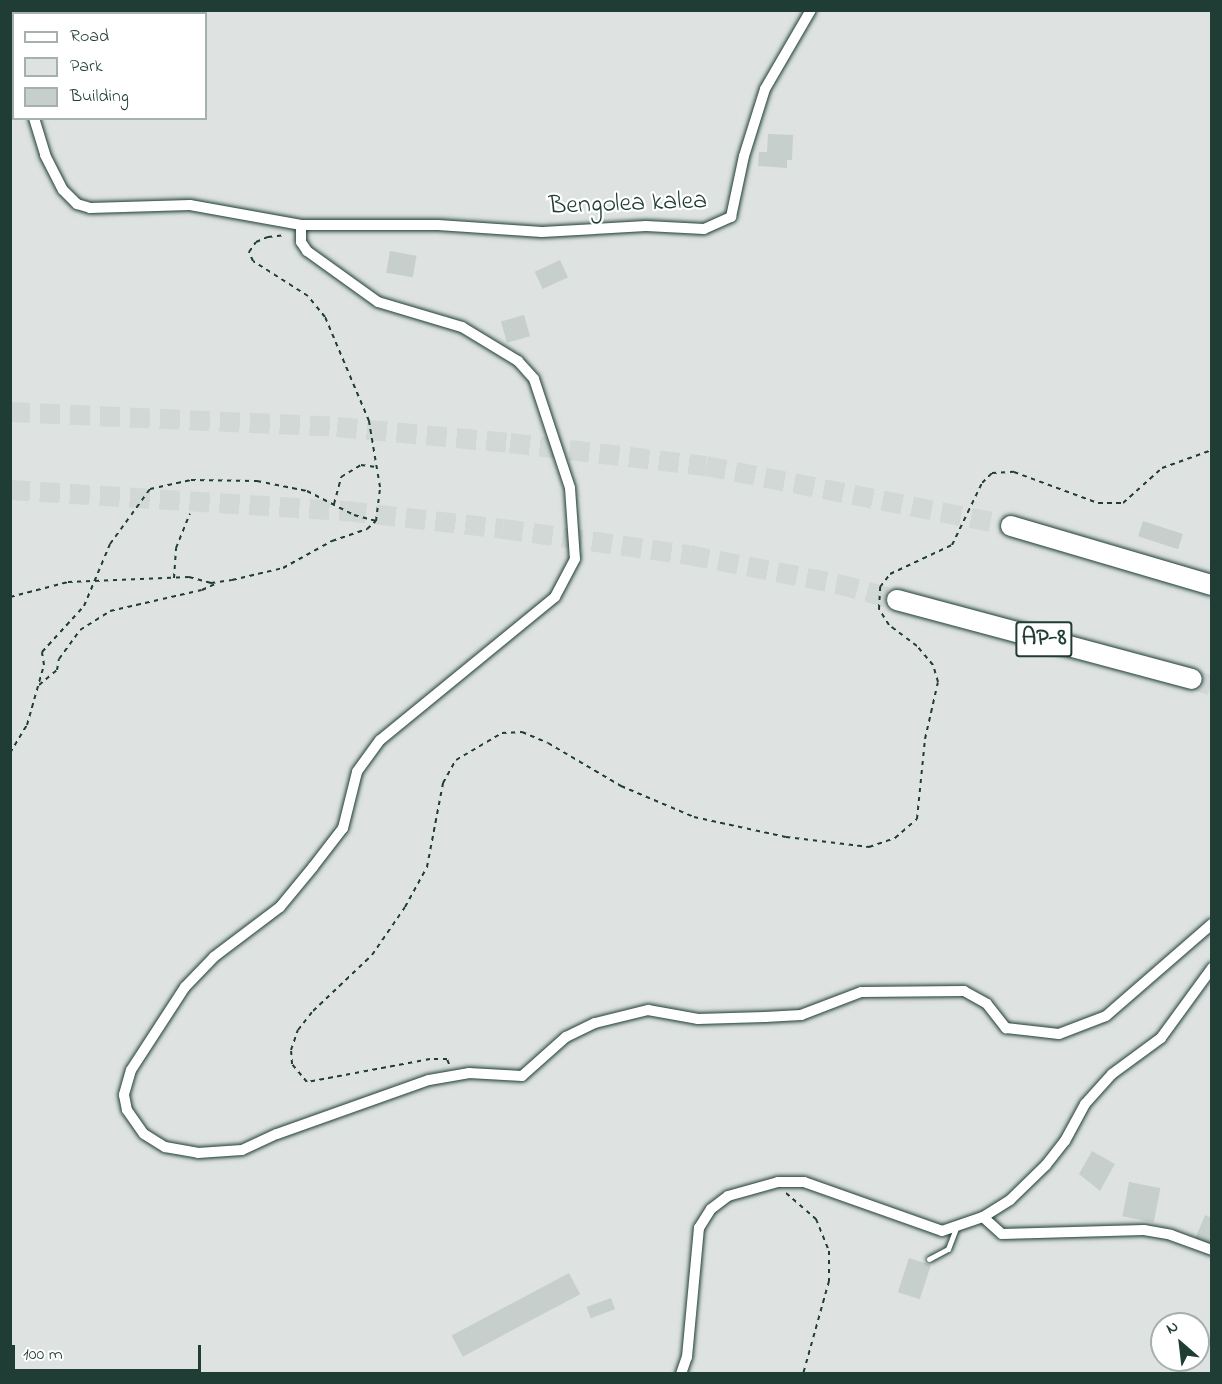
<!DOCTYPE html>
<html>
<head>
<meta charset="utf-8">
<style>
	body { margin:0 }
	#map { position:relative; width:1222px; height:1384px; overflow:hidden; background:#fff; font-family:"Indie Flower",sans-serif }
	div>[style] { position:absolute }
	.green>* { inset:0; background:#dee3e2 }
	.building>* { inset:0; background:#c7cfcc; transform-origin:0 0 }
	.highway-tunnel>* { height:20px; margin-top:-10px; transform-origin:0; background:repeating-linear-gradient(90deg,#d2d8d6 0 20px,transparent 0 30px) }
	.path>* { height:2px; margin-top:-1px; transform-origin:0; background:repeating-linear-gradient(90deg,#1f3d34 0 4.5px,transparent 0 9px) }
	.roads { filter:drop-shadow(0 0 2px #1f3d34) drop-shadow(0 0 2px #1f3d34) }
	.lane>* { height:5px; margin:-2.5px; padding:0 2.5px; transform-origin:2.5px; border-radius:2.5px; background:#fff }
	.street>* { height:10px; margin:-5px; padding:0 5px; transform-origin:5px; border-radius:5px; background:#fff }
	.highway>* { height:20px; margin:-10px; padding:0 10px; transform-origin:10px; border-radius:10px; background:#fff }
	span { translate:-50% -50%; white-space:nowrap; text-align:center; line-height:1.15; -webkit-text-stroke:4.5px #fff; paint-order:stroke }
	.shield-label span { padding:2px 4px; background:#fff; border:2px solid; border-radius:4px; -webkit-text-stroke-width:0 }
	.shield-label { font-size:24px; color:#1f3d34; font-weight:700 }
	.street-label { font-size:26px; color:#1f3d34 }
	.frame { position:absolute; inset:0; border:12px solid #1f3d34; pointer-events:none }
	.legend { position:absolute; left:12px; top:12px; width:195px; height:108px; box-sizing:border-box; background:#fff; border:2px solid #a5b1ae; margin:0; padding:8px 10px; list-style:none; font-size:18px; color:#1f3d34 }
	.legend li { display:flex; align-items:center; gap:12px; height:30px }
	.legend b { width:30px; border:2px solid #a5b1ae }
	.north { position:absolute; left:1150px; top:1312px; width:60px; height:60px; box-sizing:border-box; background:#fff; border:2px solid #a5b1ae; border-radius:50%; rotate:332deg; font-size:16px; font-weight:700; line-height:24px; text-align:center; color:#1f3d34 }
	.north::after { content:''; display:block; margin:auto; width:21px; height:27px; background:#1f3d34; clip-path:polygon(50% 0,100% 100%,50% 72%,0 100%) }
	.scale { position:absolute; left:12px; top:1345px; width:189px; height:27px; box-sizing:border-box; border:3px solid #1f3d34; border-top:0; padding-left:8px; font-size:18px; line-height:21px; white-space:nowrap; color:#1f3d34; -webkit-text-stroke:4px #fff; paint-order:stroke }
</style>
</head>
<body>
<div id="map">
	<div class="green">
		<i style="clip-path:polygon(evenodd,10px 11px,1211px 11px,1211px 1373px,11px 1373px,10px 11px,14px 14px,206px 14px,206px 118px,14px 118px,14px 14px,10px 11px,1162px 1324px,1198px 1324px,1198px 1360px,1162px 1360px,1162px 1324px)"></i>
	</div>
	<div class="building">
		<i style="clip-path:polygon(768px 134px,793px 135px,792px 160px,787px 160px,787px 168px,758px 166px,759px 152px,767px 152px)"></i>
		<i style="left:390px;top:251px;width:27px;height:22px;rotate:10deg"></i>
		<i style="left:560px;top:260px;width:19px;height:28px;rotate:65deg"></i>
		<i style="left:524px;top:315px;width:22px;height:24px;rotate:74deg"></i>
		<i style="left:1143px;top:521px;width:42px;height:16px;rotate:18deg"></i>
		<i style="clip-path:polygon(1092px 1151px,1115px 1164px,1100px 1191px,1079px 1174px)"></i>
		<i style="left:1129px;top:1182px;width:32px;height:35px;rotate:11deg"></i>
		<i style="clip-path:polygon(1205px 1215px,1212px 1218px,1212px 1246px,1195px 1239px)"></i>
		<i style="left:909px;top:1258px;width:23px;height:36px;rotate:18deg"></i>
		<i style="left:569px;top:1273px;width:24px;height:133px;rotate:62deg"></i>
		<i style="left:611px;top:1298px;width:12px;height:26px;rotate:70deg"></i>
	</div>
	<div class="highway-tunnel">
		<i style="left:10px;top:412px;width:327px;rotate:2.6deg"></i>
		<i style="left:337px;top:427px;width:174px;rotate:5.3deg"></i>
		<i style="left:510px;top:443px;width:197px;rotate:6.7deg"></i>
		<i style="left:706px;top:466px;width:311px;rotate:11.1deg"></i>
		<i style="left:10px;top:490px;width:337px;rotate:3.6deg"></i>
		<i style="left:346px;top:511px;width:158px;rotate:6.5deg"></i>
		<i style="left:503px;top:529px;width:188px;rotate:8deg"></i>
		<i style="left:689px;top:555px;width:152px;rotate:11deg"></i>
		<i style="left:838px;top:584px;width:61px;rotate:15.2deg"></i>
		<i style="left:1192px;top:679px;width:21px;rotate:19deg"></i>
	</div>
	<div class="path">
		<i style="left:334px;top:504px;width:28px;rotate:-75deg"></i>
		<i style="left:341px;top:477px;width:23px;rotate:-31deg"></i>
		<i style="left:361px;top:465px;width:15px;rotate:8deg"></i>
		<i style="left:174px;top:578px;width:30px;rotate:-86deg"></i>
		<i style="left:176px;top:548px;width:37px;rotate:-68deg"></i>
		<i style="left:10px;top:597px;width:60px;rotate:-14.5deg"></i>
		<i style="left:68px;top:582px;width:121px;rotate:-2.4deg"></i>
		<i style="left:189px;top:577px;width:23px;rotate:15deg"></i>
		<i style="left:211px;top:583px;width:21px;rotate:-8deg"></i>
		<i style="left:232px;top:580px;width:52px;rotate:-13.2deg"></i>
		<i style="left:283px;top:568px;width:56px;rotate:-28.9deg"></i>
		<i style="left:332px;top:541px;width:37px;rotate:-19deg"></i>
		<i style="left:367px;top:529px;width:12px;rotate:-42deg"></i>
		<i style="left:376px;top:521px;width:34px;rotate:-83deg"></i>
		<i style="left:380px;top:487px;width:67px;rotate:-99.5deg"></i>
		<i style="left:369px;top:421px;width:113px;rotate:-112.9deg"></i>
		<i style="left:325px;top:317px;width:27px;rotate:-129deg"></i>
		<i style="left:308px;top:296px;width:65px;rotate:-147.5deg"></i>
		<i style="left:253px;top:261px;width:10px;rotate:-114deg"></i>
		<i style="left:249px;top:252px;width:12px;rotate:-55deg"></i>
		<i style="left:256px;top:242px;width:13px;rotate:-23deg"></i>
		<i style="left:268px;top:237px;width:18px;rotate:-6deg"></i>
		<i style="left:39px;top:685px;width:23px;rotate:-40deg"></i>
		<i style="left:57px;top:670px;width:11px;rotate:-80deg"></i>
		<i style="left:59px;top:659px;width:36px;rotate:-54deg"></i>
		<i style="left:80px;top:630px;width:36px;rotate:-32deg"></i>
		<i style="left:110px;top:611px;width:94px;rotate:-12.9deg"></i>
		<i style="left:202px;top:590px;width:14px;rotate:-25deg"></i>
		<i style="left:10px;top:753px;width:33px;rotate:-59deg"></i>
		<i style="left:27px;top:725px;width:62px;rotate:-74.2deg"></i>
		<i style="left:44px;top:665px;width:13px;rotate:-99deg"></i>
		<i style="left:42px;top:652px;width:62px;rotate:-47.6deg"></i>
		<i style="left:84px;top:606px;width:67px;rotate:-67.2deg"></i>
		<i style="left:110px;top:544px;width:68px;rotate:-54deg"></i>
		<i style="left:150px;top:489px;width:42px;rotate:-12.4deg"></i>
		<i style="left:191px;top:480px;width:66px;rotate:0.9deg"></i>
		<i style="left:257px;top:481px;width:51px;rotate:11.3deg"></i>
		<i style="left:307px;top:491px;width:53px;rotate:27.1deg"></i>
		<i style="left:354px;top:515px;width:23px;rotate:15deg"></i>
		<i style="left:449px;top:1064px;width:5px;rotate:-112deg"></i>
		<i style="left:447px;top:1059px;width:17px;rotate:180deg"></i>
		<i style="left:430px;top:1059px;width:125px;rotate:169.4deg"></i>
		<i style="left:307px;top:1082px;width:23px;rotate:-130deg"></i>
		<i style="left:292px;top:1064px;width:14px;rotate:-94deg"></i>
		<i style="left:291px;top:1050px;width:21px;rotate:-71deg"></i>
		<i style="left:298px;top:1030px;width:24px;rotate:-52deg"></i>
		<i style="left:313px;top:1011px;width:81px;rotate:-43.5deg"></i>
		<i style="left:372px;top:955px;width:58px;rotate:-55.5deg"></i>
		<i style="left:405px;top:907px;width:46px;rotate:-61.2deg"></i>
		<i style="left:427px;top:867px;width:86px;rotate:-79.2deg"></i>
		<i style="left:443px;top:783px;width:26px;rotate:-61deg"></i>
		<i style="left:456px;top:760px;width:53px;rotate:-30.4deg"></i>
		<i style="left:502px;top:733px;width:20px;rotate:-3deg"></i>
		<i style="left:522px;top:732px;width:28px;rotate:23deg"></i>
		<i style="left:548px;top:743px;width:85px;rotate:30.5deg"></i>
		<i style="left:621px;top:786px;width:79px;rotate:23deg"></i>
		<i style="left:694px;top:817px;width:94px;rotate:12.3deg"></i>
		<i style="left:786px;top:837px;width:84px;rotate:6.9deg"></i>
		<i style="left:869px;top:847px;width:28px;rotate:-19deg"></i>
		<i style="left:895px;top:838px;width:29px;rotate:-41deg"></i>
		<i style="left:917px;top:819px;width:80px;rotate:-84.3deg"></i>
		<i style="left:925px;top:739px;width:58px;rotate:-77.2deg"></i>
		<i style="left:938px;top:682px;width:18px;rotate:-106deg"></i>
		<i style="left:933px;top:665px;width:25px;rotate:-130deg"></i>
		<i style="left:917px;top:646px;width:35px;rotate:-143deg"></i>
		<i style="left:889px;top:625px;width:19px;rotate:-122deg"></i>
		<i style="left:879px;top:609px;width:22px;rotate:-87deg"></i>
		<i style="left:880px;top:587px;width:16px;rotate:-52deg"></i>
		<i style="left:890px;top:574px;width:68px;rotate:-25.1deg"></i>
		<i style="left:952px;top:545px;width:69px;rotate:-64.2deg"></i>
		<i style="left:982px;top:483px;width:14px;rotate:-45deg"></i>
		<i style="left:992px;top:473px;width:22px;rotate:-3deg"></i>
		<i style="left:1014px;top:472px;width:90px;rotate:20.3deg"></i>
		<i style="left:1098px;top:503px;width:25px"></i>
		<i style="left:1123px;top:503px;width:52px;rotate:-41.9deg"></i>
		<i style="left:1162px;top:468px;width:53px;rotate:-19.8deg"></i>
		<i style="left:786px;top:1193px;width:40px;rotate:41deg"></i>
		<i style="left:816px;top:1219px;width:35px;rotate:68deg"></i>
		<i style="left:829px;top:1251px;width:30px;rotate:90deg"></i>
		<i style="left:829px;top:1281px;width:97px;rotate:105.6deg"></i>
	</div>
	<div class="roads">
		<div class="lane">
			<i style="left:929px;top:1259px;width:21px;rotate:-28deg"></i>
			<i style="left:948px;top:1249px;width:25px;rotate:-69deg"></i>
		</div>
		<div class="street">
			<i style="left:10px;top:85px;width:5px;rotate:37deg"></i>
			<i style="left:34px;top:118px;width:39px;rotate:73deg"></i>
			<i style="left:45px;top:155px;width:39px;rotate:63deg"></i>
			<i style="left:63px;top:190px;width:20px;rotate:45deg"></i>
			<i style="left:77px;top:204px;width:14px;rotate:17deg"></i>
			<i style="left:90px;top:208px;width:100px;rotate:-1.7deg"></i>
			<i style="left:190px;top:205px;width:113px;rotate:10.2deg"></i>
			<i style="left:301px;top:225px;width:137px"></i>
			<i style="left:438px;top:225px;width:104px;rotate:3.9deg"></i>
			<i style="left:542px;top:232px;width:104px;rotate:-3.3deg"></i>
			<i style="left:646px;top:226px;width:58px;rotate:3deg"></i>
			<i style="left:704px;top:229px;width:30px;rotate:-24deg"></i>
			<i style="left:731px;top:217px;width:62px;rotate:-78deg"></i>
			<i style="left:744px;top:156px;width:70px;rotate:-72.6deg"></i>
			<i style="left:765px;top:89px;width:91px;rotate:-59.8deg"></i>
			<i style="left:301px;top:225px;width:17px;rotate:90deg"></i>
			<i style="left:301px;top:242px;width:11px;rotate:56deg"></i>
			<i style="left:307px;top:251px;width:87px;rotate:35.7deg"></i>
			<i style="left:378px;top:302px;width:88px;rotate:16.6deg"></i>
			<i style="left:462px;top:327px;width:66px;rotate:31.3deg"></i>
			<i style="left:518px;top:361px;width:24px;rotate:48deg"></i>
			<i style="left:534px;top:379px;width:115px;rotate:71.7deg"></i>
			<i style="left:570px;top:488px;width:71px;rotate:86deg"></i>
			<i style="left:575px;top:559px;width:43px;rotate:117.8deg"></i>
			<i style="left:555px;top:597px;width:226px;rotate:140.7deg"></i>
			<i style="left:380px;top:740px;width:39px;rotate:126deg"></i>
			<i style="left:357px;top:772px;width:58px;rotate:104deg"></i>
			<i style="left:343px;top:828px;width:49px;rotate:127.6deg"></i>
			<i style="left:313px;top:867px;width:52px;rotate:129.5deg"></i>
			<i style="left:280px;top:907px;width:83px;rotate:142.9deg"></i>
			<i style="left:214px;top:957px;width:42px;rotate:134deg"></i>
			<i style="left:185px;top:987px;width:99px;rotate:123deg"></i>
			<i style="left:131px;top:1070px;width:26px;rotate:106deg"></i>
			<i style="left:124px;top:1095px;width:15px;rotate:79deg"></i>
			<i style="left:127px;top:1110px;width:29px;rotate:55deg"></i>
			<i style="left:144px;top:1134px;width:25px;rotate:32deg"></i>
			<i style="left:165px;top:1147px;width:34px;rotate:10deg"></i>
			<i style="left:198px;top:1153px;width:44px;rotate:-3.9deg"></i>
			<i style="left:242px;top:1150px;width:38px;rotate:-25deg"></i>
			<i style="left:277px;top:1134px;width:161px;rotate:-19.6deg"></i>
			<i style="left:429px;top:1080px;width:41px;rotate:-9.9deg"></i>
			<i style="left:469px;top:1073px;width:53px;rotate:3.2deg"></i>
			<i style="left:522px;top:1076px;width:59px;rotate:-41.6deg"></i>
			<i style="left:566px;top:1037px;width:32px;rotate:-26deg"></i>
			<i style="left:595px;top:1023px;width:55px;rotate:-13.8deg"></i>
			<i style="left:648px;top:1010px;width:51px;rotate:10.2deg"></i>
			<i style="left:698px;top:1019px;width:67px;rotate:-1.7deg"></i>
			<i style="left:765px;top:1017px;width:36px;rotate:-3deg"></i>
			<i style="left:801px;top:1015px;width:64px;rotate:-21deg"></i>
			<i style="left:861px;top:992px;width:103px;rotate:-0.6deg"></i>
			<i style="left:964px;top:991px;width:26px;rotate:29deg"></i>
			<i style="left:987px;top:1004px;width:31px;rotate:52deg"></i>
			<i style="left:1006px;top:1028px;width:53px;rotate:6.5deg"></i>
			<i style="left:1059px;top:1034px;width:50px;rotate:-21deg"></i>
			<i style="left:1106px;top:1016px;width:140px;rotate:-41deg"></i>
			<i style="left:983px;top:1217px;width:25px;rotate:42deg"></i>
			<i style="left:1002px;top:1234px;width:142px;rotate:-1.6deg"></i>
			<i style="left:1144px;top:1230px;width:27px;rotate:10deg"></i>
			<i style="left:1171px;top:1235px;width:44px;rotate:20.1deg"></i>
			<i style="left:681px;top:1374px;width:18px;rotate:-71deg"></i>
			<i style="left:687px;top:1357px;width:130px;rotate:-84.7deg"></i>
			<i style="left:699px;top:1228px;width:22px;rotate:-58deg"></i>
			<i style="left:711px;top:1209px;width:21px;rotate:-37deg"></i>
			<i style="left:728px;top:1196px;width:52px;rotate:-15.6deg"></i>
			<i style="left:778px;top:1182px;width:26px"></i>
			<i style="left:804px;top:1182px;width:146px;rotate:19.5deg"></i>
			<i style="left:942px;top:1231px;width:43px;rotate:-18.9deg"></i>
			<i style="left:983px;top:1217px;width:32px;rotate:-32deg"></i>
			<i style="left:1010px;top:1200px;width:50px;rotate:-44.2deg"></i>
			<i style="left:1046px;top:1165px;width:31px;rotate:-52deg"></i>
			<i style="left:1065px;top:1141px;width:42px;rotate:-61.6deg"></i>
			<i style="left:1085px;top:1104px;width:40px;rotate:-48deg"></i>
			<i style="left:1112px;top:1074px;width:61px;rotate:-36.3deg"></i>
			<i style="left:1161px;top:1038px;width:87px;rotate:-53.9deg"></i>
		</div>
		<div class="highway">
			<i style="left:1011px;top:526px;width:209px;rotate:16.4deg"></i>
			<i style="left:897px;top:600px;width:305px;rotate:15deg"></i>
		</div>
	</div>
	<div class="shield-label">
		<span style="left:1044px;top:639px">AP-8</span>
	</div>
	<div class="street-label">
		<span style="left:628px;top:205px;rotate:-2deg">Bengolea kalea</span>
	</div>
	<div class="frame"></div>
	<ul class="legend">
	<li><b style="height:8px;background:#fff"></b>Road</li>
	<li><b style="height:16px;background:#dee3e2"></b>Park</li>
	<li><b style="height:16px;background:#c7cfcc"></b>Building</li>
	</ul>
	<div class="north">N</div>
	<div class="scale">100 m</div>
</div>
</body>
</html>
